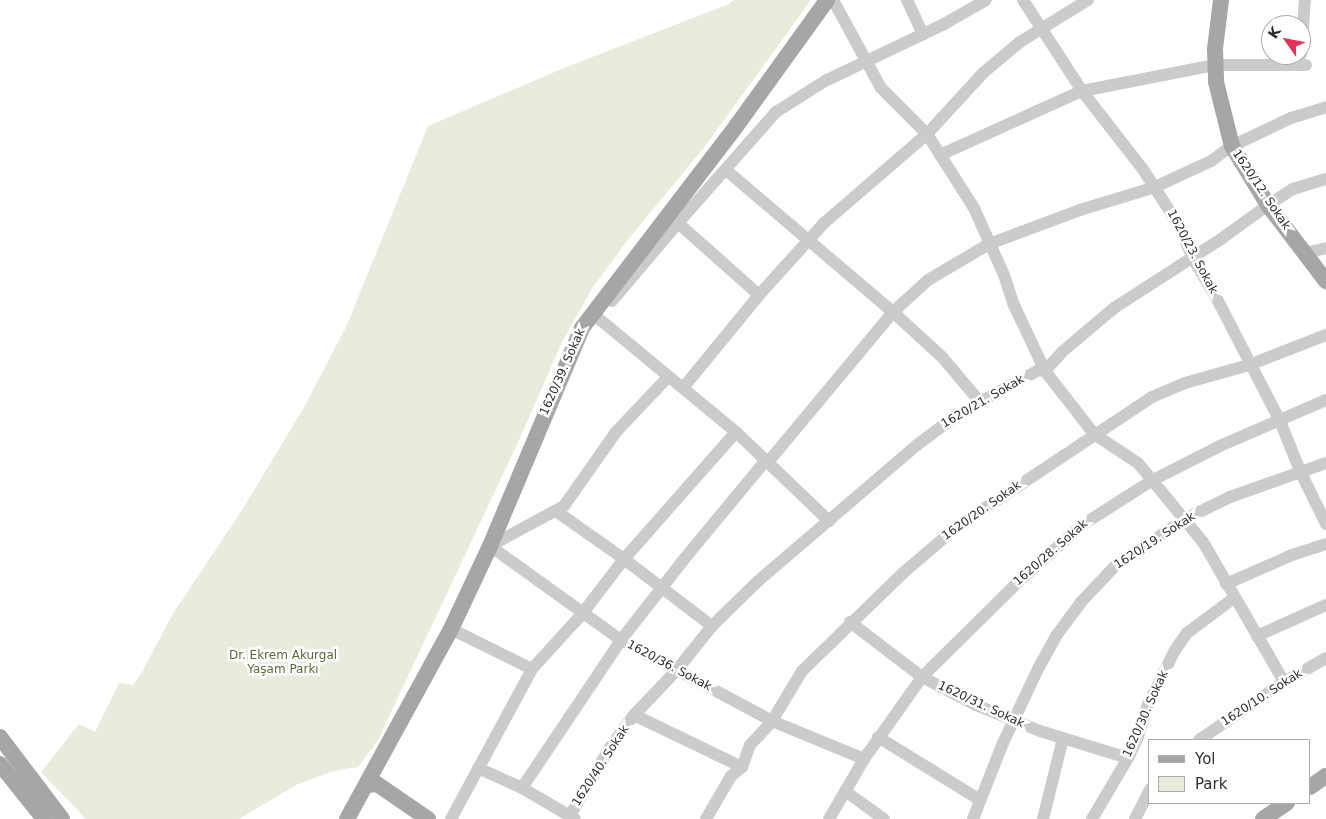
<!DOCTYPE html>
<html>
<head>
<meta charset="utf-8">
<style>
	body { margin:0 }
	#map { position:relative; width:1326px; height:819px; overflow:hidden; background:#fff; font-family:"DejaVu Sans",sans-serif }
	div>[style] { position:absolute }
	.green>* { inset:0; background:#e7ecdc }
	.minor>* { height:12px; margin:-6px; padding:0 6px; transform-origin:6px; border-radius:6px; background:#cbcbcb }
	.major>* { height:16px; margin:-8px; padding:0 8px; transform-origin:8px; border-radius:8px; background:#a6a6a6 }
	span { translate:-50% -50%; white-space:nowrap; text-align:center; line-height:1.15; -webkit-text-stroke:5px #fff; paint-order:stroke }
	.street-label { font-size:12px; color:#2e2e2e }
	.park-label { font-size:12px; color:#586a3b }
	.legend { position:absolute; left:1148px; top:739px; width:162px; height:65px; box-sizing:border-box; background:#fff; border:1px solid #ababab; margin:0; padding:6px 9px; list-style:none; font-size:15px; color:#2e2e2e }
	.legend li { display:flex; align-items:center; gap:10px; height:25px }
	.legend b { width:25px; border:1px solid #ababab }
	.north { position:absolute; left:1261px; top:15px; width:50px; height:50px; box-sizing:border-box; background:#fff; border:1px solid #ababab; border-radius:50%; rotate:303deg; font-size:14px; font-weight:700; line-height:20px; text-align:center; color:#2e2e2e }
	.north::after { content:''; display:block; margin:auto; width:18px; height:22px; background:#e53058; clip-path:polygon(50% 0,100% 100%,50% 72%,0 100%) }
</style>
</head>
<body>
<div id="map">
	<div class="green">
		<i style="clip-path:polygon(733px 0,811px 0,706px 145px,627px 241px,593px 287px,562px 342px,520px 438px,378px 740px,358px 767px,333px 771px,296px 785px,239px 819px,86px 819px,41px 772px,79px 724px,95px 732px,119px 683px,133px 685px,142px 672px,172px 615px,242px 510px,303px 409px,346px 327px,428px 126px,564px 68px,729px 4px)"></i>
	</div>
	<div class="minor">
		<i style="left:833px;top:0;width:100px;rotate:61.4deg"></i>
		<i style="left:881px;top:88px;width:65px;rotate:45deg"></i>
		<i style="left:927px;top:134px;width:88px;rotate:57.6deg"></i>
		<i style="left:974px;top:208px;width:73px;rotate:65.9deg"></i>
		<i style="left:1004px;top:275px;width:32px;rotate:72deg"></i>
		<i style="left:1014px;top:305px;width:73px;rotate:64.8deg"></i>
		<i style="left:1045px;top:371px;width:80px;rotate:52.1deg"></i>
		<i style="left:1094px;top:434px;width:53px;rotate:33.4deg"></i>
		<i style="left:1138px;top:463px;width:102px;rotate:50.6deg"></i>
		<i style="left:1203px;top:542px;width:162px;rotate:59.9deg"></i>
		<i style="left:907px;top:0;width:38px;rotate:65deg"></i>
		<i style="left:1023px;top:0;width:108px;rotate:57deg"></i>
		<i style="left:1082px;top:91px;width:98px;rotate:52.1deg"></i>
		<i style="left:1142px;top:168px;width:70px;rotate:57.2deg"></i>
		<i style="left:1180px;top:227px;width:32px;rotate:68deg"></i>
		<i style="left:1192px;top:257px;width:47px;rotate:59deg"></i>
		<i style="left:1216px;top:297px;width:140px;rotate:62.7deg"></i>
		<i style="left:1280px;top:421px;width:56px;rotate:68deg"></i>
		<i style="left:1301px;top:473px;width:57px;rotate:63.9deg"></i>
		<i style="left:1301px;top:54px;width:54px;rotate:-85.8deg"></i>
		<i style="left:940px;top:155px;width:156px;rotate:-24.3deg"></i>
		<i style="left:1082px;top:91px;width:136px;rotate:-11.1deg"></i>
		<i style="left:1215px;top:65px;width:91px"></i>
		<i style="left:726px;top:170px;width:219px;rotate:40.4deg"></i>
		<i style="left:893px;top:312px;width:68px;rotate:42.6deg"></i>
		<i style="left:943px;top:358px;width:57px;rotate:49.9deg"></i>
		<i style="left:678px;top:223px;width:108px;rotate:41.6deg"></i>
		<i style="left:1305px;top:253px;width:22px;rotate:-13deg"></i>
		<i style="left:612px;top:301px;width:102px;rotate:-49.8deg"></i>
		<i style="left:678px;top:223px;width:148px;rotate:-48.6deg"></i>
		<i style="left:776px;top:112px;width:58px;rotate:-32.3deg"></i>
		<i style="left:825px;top:81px;width:132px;rotate:-25.6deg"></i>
		<i style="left:944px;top:24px;width:48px;rotate:-29.7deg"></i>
		<i style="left:592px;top:313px;width:187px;rotate:39.6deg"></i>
		<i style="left:736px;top:432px;width:129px;rotate:43.7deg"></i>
		<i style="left:668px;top:377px;width:76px;rotate:133.4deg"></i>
		<i style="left:616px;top:432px;width:90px;rotate:125.1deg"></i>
		<i style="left:564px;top:506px;width:84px;rotate:151.6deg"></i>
		<i style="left:490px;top:546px;width:161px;rotate:35.7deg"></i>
		<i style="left:621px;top:640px;width:171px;rotate:28.2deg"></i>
		<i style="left:772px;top:721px;width:100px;rotate:22.4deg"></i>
		<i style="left:683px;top:388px;width:120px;rotate:-50.7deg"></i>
		<i style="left:759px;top:295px;width:97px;rotate:-47.9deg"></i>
		<i style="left:824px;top:223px;width:136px;rotate:-40.8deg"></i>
		<i style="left:927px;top:134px;width:83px;rotate:-47.4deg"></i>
		<i style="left:983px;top:73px;width:48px;rotate:-40deg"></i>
		<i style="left:1020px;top:42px;width:80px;rotate:-31.7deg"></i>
		<i style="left:769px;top:461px;width:194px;rotate:-50.2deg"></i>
		<i style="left:893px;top:312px;width:47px;rotate:-42.4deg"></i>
		<i style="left:928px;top:280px;width:71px;rotate:-30.5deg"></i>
		<i style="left:989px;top:244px;width:97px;rotate:-20.5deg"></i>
		<i style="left:1080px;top:210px;width:78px;rotate:-17deg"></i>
		<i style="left:1155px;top:187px;width:62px;rotate:-24.9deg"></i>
		<i style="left:1211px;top:161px;width:26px;rotate:-36deg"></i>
		<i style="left:1232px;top:146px;width:65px;rotate:-25.4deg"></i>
		<i style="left:1291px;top:118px;width:37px;rotate:-17deg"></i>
		<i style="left:556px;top:511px;width:83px;rotate:35.2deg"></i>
		<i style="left:624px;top:559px;width:111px;rotate:37.3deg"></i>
		<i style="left:1226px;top:584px;width:72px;rotate:-23.7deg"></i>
		<i style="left:1292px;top:555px;width:36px;rotate:-18deg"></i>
		<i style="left:850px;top:622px;width:91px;rotate:37.4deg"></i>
		<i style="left:922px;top:677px;width:61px;rotate:27.4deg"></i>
		<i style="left:976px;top:705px;width:69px;rotate:22.1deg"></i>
		<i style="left:1040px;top:731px;width:92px;rotate:17.1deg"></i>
		<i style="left:451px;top:629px;width:90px;rotate:26.3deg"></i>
		<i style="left:1257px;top:636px;width:76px;rotate:-24.2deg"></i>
		<i style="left:634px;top:715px;width:120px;rotate:25.7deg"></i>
		<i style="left:878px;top:737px;width:120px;rotate:31.7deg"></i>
		<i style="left:1199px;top:740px;width:103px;rotate:-34.3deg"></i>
		<i style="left:1284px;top:682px;width:48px;rotate:-29.7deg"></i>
		<i style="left:478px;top:768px;width:48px;rotate:24.4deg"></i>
		<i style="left:522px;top:788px;width:61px;rotate:30.3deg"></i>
		<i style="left:522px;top:788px;width:178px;rotate:-56.2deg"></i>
		<i style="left:621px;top:640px;width:104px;rotate:-52deg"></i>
		<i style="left:685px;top:558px;width:127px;rotate:-50.4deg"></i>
		<i style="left:845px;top:791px;width:48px;rotate:35.7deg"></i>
		<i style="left:451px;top:819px;width:170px;rotate:-61.6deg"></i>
		<i style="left:532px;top:669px;width:74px;rotate:-47.7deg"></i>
		<i style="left:582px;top:614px;width:69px;rotate:-52.6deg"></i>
		<i style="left:624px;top:559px;width:169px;rotate:-48.6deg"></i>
		<i style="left:568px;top:819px;width:81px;rotate:-59.6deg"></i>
		<i style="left:609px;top:749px;width:42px;rotate:-53.7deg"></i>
		<i style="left:634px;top:715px;width:61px;rotate:-46.3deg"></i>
		<i style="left:676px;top:671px;width:58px;rotate:-51.3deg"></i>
		<i style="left:712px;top:626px;width:63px;rotate:-44.4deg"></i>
		<i style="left:757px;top:582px;width:211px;rotate:-40.6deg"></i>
		<i style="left:917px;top:445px;width:31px;rotate:-37deg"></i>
		<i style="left:942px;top:426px;width:45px;rotate:-32.3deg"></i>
		<i style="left:980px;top:402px;width:67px;rotate:-28.5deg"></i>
		<i style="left:1039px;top:370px;width:6px;rotate:9deg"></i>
		<i style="left:1045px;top:371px;width:25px;rotate:-48deg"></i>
		<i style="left:1062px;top:352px;width:68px;rotate:-40.2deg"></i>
		<i style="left:1114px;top:308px;width:127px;rotate:-32.8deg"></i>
		<i style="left:1221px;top:239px;width:58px;rotate:-35.9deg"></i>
		<i style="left:1268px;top:205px;width:30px;rotate:-33deg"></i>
		<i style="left:1293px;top:189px;width:34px;rotate:-17deg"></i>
		<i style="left:706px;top:819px;width:50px;rotate:-59.8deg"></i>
		<i style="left:731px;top:776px;width:14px;rotate:-39deg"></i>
		<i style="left:742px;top:767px;width:23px;rotate:-70deg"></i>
		<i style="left:750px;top:745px;width:33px;rotate:-47deg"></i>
		<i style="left:772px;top:721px;width:58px;rotate:-59deg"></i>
		<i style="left:802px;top:671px;width:141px;rotate:-44.1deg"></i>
		<i style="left:903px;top:573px;width:72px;rotate:-40.5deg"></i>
		<i style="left:958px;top:526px;width:233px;rotate:-33.6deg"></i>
		<i style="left:1152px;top:397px;width:36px;rotate:-23deg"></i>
		<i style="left:1185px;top:383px;width:66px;rotate:-15.7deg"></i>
		<i style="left:1249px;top:365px;width:83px;rotate:-21.3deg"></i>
		<i style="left:829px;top:819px;width:69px;rotate:-59.7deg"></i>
		<i style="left:864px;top:759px;width:100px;rotate:-54.7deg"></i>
		<i style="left:922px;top:677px;width:132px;rotate:-44.7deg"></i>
		<i style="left:1016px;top:584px;width:89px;rotate:-41.8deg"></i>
		<i style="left:1082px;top:525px;width:84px;rotate:-32.4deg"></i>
		<i style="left:1153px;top:480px;width:77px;rotate:-26.9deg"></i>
		<i style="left:1222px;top:445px;width:113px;rotate:-23.4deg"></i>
		<i style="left:973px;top:819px;width:82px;rotate:-68.5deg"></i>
		<i style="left:1003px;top:743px;width:84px;rotate:-64.7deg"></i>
		<i style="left:1039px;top:667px;width:35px;rotate:-61deg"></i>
		<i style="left:1056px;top:636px;width:44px;rotate:-53.4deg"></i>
		<i style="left:1082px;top:601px;width:48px;rotate:-46.7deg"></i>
		<i style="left:1115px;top:566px;width:84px;rotate:-33.9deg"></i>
		<i style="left:1185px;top:519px;width:50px;rotate:-26.1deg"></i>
		<i style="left:1230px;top:497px;width:102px;rotate:-19.5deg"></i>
		<i style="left:1043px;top:819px;width:83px;rotate:-76.1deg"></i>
		<i style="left:1092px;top:819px;width:71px;rotate:-59.5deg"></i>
		<i style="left:1128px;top:758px;width:23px;rotate:-65deg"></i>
		<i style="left:1138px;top:737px;width:34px;rotate:-73deg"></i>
		<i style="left:1148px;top:705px;width:61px;rotate:-63.9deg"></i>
		<i style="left:1175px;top:650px;width:21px;rotate:-55deg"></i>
		<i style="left:1187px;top:633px;width:59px;rotate:-36.7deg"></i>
		<i style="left:1135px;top:819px;width:34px;rotate:-63deg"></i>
	</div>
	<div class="major">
		<i style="left:1221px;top:0;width:49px;rotate:97deg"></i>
		<i style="left:1215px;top:49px;width:33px;rotate:88deg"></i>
		<i style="left:1216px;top:82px;width:66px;rotate:76deg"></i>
		<i style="left:1232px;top:146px;width:69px;rotate:58.6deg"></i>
		<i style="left:1268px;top:205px;width:96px;rotate:52.7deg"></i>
		<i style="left:0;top:737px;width:103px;rotate:52.9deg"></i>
		<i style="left:0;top:764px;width:70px;rotate:51.3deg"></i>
		<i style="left:367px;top:785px;width:10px;rotate:-6deg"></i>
		<i style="left:377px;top:784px;width:62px;rotate:34.5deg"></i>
		<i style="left:1310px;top:787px;width:19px;rotate:-35deg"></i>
		<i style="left:347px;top:819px;width:217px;rotate:-61.3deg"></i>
		<i style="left:451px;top:629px;width:92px;rotate:-64.8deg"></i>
		<i style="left:490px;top:546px;width:237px;rotate:-67.1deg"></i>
		<i style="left:582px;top:328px;width:255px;rotate:-52.6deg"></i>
		<i style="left:737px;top:125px;width:154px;rotate:-54.2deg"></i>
		<i style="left:1263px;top:819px;width:29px;rotate:-34deg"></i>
	</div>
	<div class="street-label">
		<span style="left:1261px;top:190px;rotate:56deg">1620/12. Sokak</span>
		<span style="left:1192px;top:252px;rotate:62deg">1620/23. Sokak</span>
		<span style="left:563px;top:372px;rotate:-66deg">1620/39. Sokak</span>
		<span style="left:983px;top:402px;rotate:-30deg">1620/21. Sokak</span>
		<span style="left:982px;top:511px;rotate:-35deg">1620/20. Sokak</span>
		<span style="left:1155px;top:541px;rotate:-33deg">1620/19. Sokak</span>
		<span style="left:1051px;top:553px;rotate:-41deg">1620/28. Sokak</span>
		<span style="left:669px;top:666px;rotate:28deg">1620/36. Sokak</span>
		<span style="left:1262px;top:698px;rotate:-33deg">1620/10. Sokak</span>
		<span style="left:981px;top:705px;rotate:25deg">1620/31. Sokak</span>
		<span style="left:1146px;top:714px;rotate:-66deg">1620/30. Sokak</span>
		<span style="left:601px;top:766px;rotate:-57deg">1620/40. Sokak</span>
	</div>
	<div class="park-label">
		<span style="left:283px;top:663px">Dr. Ekrem Akurgal<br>Yaşam Parkı</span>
	</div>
	<ul class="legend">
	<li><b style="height:6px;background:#a6a6a6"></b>Yol</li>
	<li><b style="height:14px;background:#e7ecdc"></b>Park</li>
	</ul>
	<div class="north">K</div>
</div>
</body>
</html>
